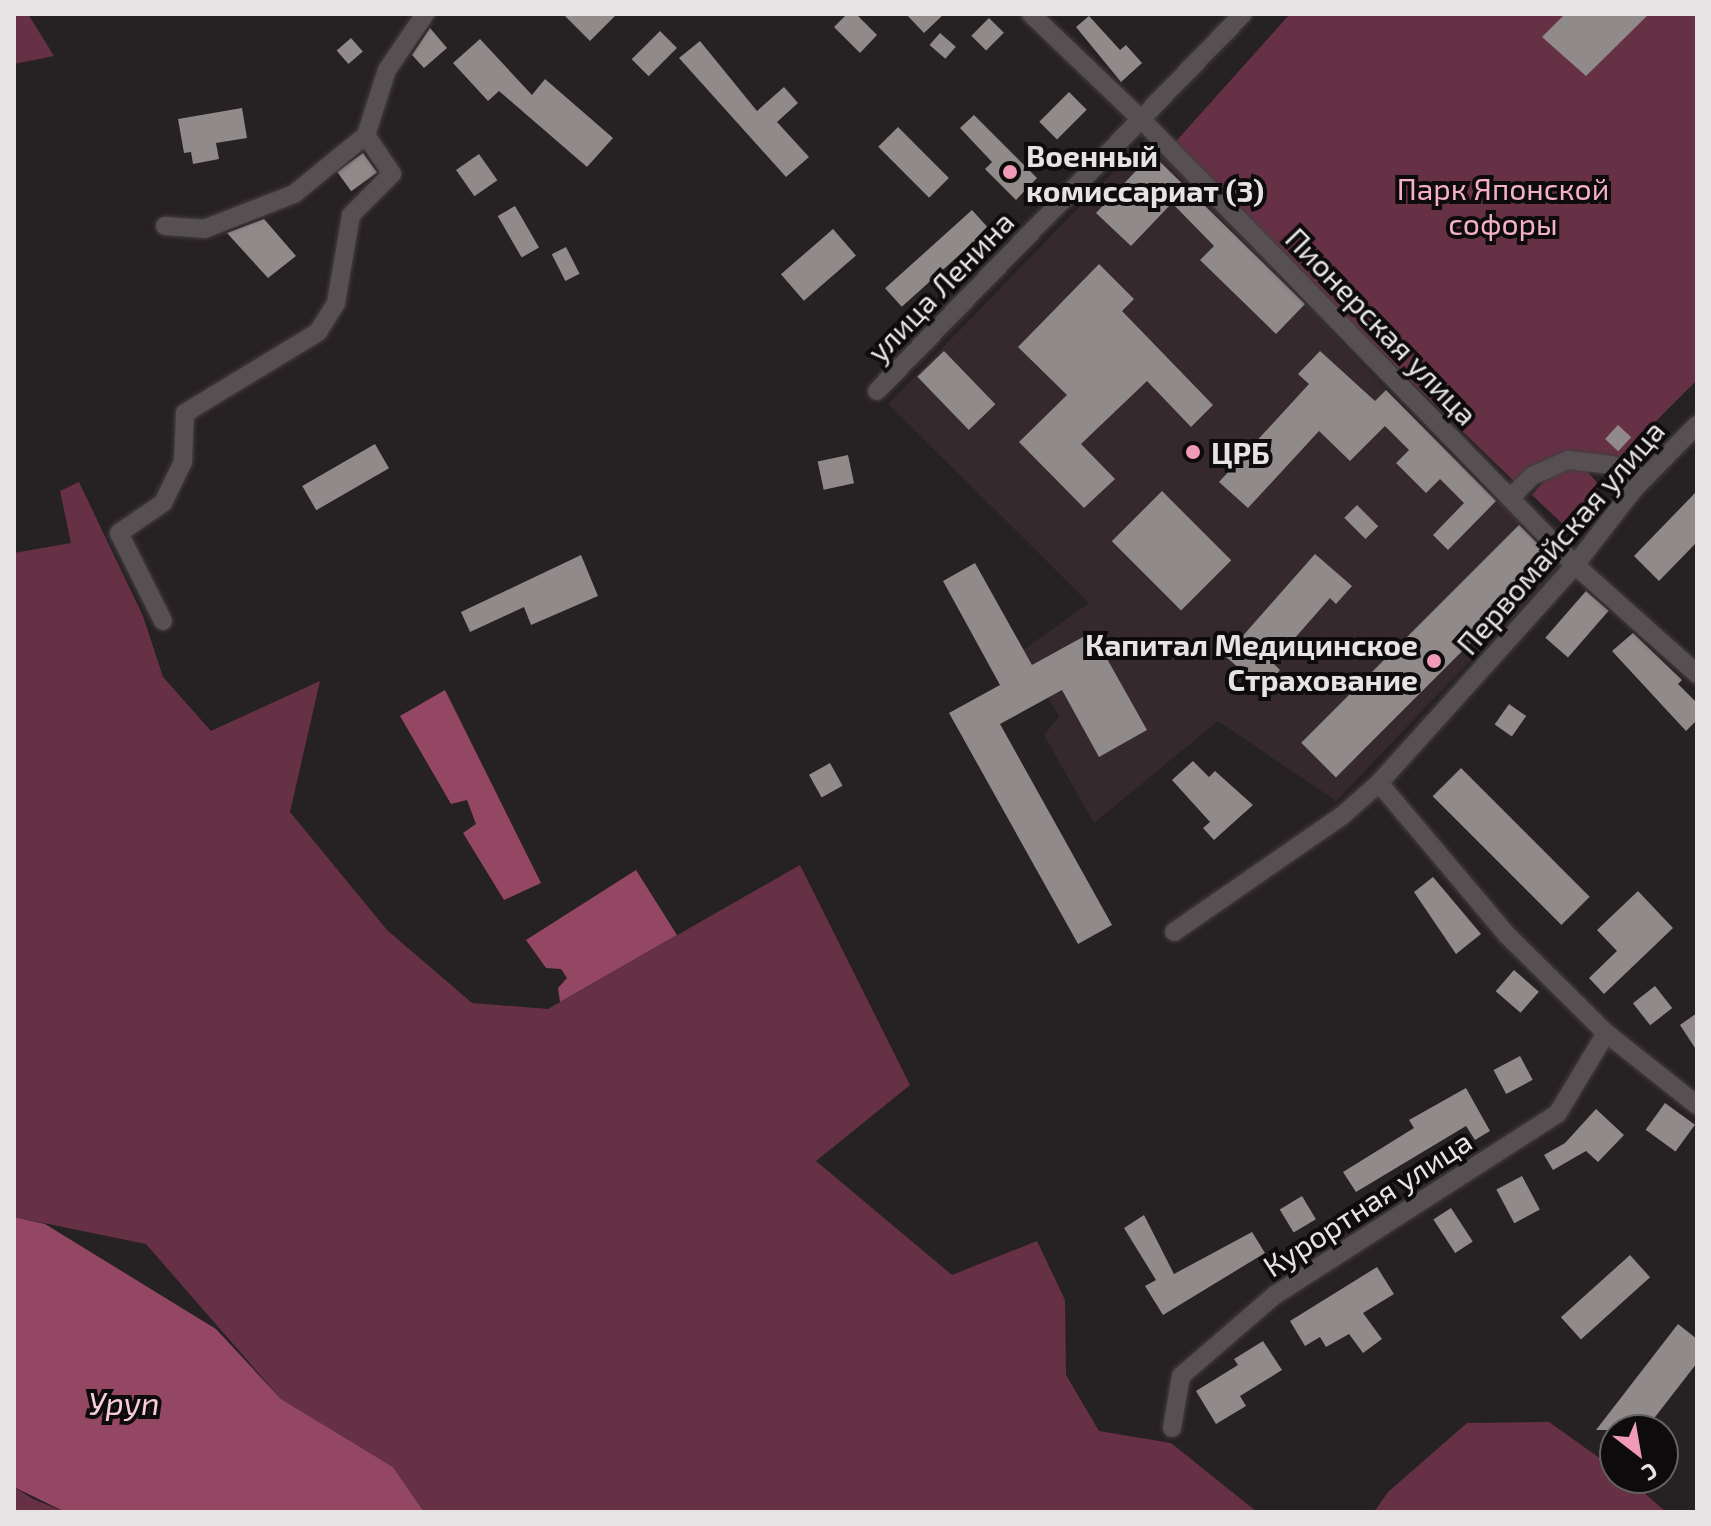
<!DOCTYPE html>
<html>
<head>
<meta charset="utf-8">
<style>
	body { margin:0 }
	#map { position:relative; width:1711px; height:1526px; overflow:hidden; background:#262122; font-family:"Exo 2",sans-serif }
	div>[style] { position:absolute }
	.built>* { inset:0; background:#35292d }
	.green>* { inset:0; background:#673145 }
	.water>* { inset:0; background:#944763 }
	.building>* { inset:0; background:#908a8b; transform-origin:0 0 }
	.roads { filter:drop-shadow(0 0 2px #433e40) drop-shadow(0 0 2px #433e40) }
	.street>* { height:18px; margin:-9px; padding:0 9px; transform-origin:9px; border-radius:9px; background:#565052 }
	.dots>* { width:22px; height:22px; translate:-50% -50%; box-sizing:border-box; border:4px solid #0d0b0c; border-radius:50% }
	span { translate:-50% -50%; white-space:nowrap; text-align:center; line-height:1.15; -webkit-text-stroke:8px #0d0b0c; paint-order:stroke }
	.poi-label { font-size:30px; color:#e6e3e4; font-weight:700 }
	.left { translate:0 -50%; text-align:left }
	.right { translate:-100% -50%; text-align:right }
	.park-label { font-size:30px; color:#f4b0c6 }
	.street-label { font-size:30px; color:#e6e3e4 }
	.water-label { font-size:32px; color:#faccda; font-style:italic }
	.frame { position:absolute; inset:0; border:16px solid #e6e3e4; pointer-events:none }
	.north { position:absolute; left:1599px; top:1414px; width:80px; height:80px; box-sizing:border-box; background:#0d0b0c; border:2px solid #646162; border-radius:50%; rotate:149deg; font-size:22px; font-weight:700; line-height:32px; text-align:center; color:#e6e3e4 }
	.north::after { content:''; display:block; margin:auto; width:28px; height:36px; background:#f09ab6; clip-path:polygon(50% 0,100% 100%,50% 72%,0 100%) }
</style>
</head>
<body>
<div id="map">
	<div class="built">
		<i style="clip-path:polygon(1148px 136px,1386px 390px,1563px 564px,1336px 801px,1218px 721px,1094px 823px,1044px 735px,1059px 717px,1022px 651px,1089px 603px,888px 404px)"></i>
	</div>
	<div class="green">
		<i style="clip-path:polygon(14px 14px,28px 14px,54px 56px,14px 64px)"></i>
		<i style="clip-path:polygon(1290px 14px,1697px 14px,1697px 380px,1612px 465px,1588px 461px,1520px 487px,1170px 148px)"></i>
		<i style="clip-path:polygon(1571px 468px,1587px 471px,1600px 486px,1585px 511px,1565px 526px,1532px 495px,1549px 475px)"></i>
		<i style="clip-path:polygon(79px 482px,143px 616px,163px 677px,211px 731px,320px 681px,290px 812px,387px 930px,472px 1003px,548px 1009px,800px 865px,910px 1085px,816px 1161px,952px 1275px,1037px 1241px,1065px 1300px,1066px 1375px,1099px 1431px,1171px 1443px,1257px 1512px,424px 1512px,393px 1467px,281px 1399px,146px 1244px,14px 1217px,14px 553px,71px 543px,60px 491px)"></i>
		<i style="clip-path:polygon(1549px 1422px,1615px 1469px,1615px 1478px,1627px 1478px,1666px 1512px,1374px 1512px,1388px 1492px,1467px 1423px)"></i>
		<i style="clip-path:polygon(14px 1487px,33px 1499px,65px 1512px,14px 1512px)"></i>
	</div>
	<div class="water">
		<i style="clip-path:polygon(445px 690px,541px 883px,504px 900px,463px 833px,476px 824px,467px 800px,451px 804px,400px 716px)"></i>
		<i style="clip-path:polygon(636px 870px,677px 935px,560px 1002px,558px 988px,567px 978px,561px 969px,546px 968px,526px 940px)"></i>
		<i style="clip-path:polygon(14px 1217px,45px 1224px,216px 1329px,281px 1399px,393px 1467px,424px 1512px,65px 1512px,14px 1487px)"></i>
	</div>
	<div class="building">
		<i style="clip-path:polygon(563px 14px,617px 14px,590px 41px)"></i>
		<i style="clip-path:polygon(847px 14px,856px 14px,877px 35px,860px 53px,834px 27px)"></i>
		<i style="clip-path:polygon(906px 14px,944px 14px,924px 33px)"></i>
		<i style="clip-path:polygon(1565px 14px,1649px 14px,1586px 76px,1542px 37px)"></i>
		<i style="clip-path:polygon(1089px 16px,1120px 50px,1126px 45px,1142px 63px,1121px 82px,1076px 27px)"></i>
		<i style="left:989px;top:18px;width:21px;height:25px;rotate:45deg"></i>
		<i style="clip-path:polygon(430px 28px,447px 48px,424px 68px,412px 55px)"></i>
		<i style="left:660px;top:31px;width:24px;height:40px;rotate:45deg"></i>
		<i style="left:940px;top:33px;width:21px;height:16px;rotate:41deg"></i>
		<i style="left:351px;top:38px;width:18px;height:19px;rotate:49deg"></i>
		<i style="clip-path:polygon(480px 39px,532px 95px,545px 79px,613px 138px,587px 167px,499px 91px,488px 101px,453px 63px)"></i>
		<i style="clip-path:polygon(700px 41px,757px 111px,784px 87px,798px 103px,777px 122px,809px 157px,786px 177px,679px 58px)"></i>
		<i style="left:1069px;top:92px;width:25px;height:42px;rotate:45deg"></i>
		<i style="clip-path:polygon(242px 108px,247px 138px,216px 143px,219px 159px,193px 164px,191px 152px,184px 153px,178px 119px)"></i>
		<i style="clip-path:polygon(974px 115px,1037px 178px,1016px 200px,985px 169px,992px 162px,960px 128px)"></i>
		<i style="left:898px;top:127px;width:72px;height:28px;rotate:45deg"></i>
		<i style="left:363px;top:153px;width:24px;height:32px;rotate:54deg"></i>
		<i style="left:479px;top:154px;width:32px;height:28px;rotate:55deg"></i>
		<i style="clip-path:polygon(1152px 154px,1305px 304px,1276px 334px,1200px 260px,1214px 246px,1172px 203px,1131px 246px,1096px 213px)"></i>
		<i style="left:515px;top:206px;width:48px;height:20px;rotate:60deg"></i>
		<i style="left:972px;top:210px;width:25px;height:117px;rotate:48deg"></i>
		<i style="clip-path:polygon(264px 219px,296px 256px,268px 278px,227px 233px)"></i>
		<i style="left:833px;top:229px;width:35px;height:69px;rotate:49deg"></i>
		<i style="left:566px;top:247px;width:30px;height:16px;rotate:63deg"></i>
		<i style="clip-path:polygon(1099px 264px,1134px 299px,1122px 311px,1213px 405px,1191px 427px,1147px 381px,1081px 444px,1115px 479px,1084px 508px,1019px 442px,1067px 395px,1018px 347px)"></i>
		<i style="left:944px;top:351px;width:74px;height:37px;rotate:46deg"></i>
		<i style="clip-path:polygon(1320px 351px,1375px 401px,1386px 390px,1496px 501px,1448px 550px,1433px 535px,1464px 503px,1440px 479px,1426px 493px,1396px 463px,1409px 450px,1385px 426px,1350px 461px,1319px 431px,1248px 508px,1219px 482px,1309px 384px,1298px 374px)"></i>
		<i style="left:1618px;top:425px;width:18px;height:19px;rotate:43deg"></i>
		<i style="left:375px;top:444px;width:28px;height:84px;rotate:60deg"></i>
		<i style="left:848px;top:455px;width:29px;height:31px;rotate:78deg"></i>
		<i style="left:1162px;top:491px;width:98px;height:71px;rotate:45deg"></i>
		<i style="clip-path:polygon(1697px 491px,1697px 542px,1659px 581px,1634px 556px)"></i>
		<i style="left:1357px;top:505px;width:30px;height:18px;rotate:45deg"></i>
		<i style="left:1519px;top:525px;width:49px;height:308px;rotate:45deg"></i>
		<i style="clip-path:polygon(1315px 554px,1352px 586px,1336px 604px,1330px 598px,1273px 663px,1280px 670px,1263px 689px,1225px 656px)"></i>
		<i style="clip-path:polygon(581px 555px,598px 596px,531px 625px,524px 607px,470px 632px,461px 612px)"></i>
		<i style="clip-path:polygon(975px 563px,1032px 665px,1092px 632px,1147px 730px,1099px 757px,1062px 690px,1000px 724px,1112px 925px,1078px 944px,949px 713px,1000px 685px,943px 581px)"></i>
		<i style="left:1586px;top:591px;width:30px;height:62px;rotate:41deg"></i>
		<i style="clip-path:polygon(1633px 633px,1682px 680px,1678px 684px,1697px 703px,1697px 720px,1686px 731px,1612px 651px)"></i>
		<i style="left:1509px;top:704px;width:21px;height:25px;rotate:35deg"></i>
		<i style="clip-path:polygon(1193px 761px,1209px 777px,1215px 771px,1253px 805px,1214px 840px,1203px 828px,1210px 822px,1172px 780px)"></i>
		<i style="left:830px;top:763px;width:26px;height:24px;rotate:61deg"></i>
		<i style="left:1461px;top:768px;width:182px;height:40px;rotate:45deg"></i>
		<i style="clip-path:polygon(1433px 877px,1481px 934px,1456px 954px,1414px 892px)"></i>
		<i style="clip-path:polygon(1638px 891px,1673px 928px,1604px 994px,1589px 978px,1617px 951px,1597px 930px)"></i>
		<i style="left:1514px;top:970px;width:33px;height:28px;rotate:41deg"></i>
		<i style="left:1655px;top:986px;width:28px;height:28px;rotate:52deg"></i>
		<i style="clip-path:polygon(1697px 1013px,1697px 1051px,1680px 1025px)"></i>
		<i style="left:1520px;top:1056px;width:27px;height:30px;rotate:62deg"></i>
		<i style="clip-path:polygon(1466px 1088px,1490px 1131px,1475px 1140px,1466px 1126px,1356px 1192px,1343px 1172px,1414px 1128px,1409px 1120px)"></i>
		<i style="left:1665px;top:1103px;width:37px;height:33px;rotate:36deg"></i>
		<i style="clip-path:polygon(1596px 1109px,1624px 1135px,1598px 1162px,1586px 1151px,1553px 1170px,1544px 1155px,1565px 1143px)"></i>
		<i style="left:1522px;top:1176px;width:38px;height:29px;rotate:62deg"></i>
		<i style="left:1302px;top:1196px;width:27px;height:26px;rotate:59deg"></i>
		<i style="left:1451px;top:1208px;width:40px;height:21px;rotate:57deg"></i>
		<i style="clip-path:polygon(1144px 1215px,1174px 1274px,1252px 1232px,1265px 1253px,1163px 1315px,1145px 1286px,1156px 1280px,1124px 1228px)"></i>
		<i style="left:1630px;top:1255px;width:30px;height:93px;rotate:48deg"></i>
		<i style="clip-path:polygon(1377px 1267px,1394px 1294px,1363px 1313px,1382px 1339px,1363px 1353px,1349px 1334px,1326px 1347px,1320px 1337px,1305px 1346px,1290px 1321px)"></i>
		<i style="clip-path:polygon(1678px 1324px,1697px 1339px,1697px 1363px,1645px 1430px,1596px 1430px)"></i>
		<i style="clip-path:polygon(1263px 1341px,1282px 1370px,1240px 1396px,1246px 1406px,1216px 1424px,1196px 1391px,1238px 1365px,1234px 1359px)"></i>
	</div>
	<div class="roads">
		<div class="street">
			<i style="left:1031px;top:14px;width:153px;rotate:43.7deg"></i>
			<i style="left:1142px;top:120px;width:621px;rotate:45.78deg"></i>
			<i style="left:1575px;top:565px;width:164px;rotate:41.8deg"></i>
			<i style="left:165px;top:226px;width:39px;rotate:4deg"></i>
			<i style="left:204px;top:229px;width:97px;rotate:-21.3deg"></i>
			<i style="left:294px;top:194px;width:93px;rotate:-39.3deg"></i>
			<i style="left:366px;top:135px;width:68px;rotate:-72.1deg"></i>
			<i style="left:387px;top:70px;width:68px;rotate:-55.8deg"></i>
			<i style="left:877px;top:391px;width:525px;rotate:-45.85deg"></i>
			<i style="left:1510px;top:498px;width:31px;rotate:-45deg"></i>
			<i style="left:1532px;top:476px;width:39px;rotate:-24deg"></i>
			<i style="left:1568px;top:460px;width:44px;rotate:6.5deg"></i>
			<i style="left:1612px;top:465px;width:35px;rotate:22deg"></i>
			<i style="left:163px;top:621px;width:98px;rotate:-116.6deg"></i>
			<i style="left:119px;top:533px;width:53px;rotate:-34.3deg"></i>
			<i style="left:163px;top:503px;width:46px;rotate:-64deg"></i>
			<i style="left:183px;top:462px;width:49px;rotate:-87.7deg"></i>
			<i style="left:185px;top:413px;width:156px;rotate:-31.3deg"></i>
			<i style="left:318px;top:332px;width:34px;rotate:-58deg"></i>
			<i style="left:336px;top:303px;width:89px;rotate:-80.3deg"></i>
			<i style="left:351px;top:215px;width:58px;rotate:-45deg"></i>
			<i style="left:392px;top:174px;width:47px;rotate:-123.7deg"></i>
			<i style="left:1379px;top:783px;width:200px;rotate:49.9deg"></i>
			<i style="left:1508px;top:936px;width:138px;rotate:44.7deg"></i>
			<i style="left:1606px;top:1033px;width:116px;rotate:38.4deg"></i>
			<i style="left:1174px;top:932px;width:206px;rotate:-34.7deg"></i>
			<i style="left:1343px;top:815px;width:48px;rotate:-41.6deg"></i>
			<i style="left:1379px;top:783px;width:293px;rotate:-48deg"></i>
			<i style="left:1575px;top:565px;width:96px;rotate:-52.2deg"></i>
			<i style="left:1634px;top:489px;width:90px;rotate:-45.5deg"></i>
			<i style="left:1172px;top:1428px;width:53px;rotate:-80.2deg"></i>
			<i style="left:1181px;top:1376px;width:124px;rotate:-40.8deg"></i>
			<i style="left:1275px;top:1295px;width:336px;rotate:-32.7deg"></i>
			<i style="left:1558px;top:1113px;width:93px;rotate:-59deg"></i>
		</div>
	</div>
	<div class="dots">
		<i style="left:1010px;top:172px;background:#f09ab6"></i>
		<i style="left:1193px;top:452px;background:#f09ab6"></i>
		<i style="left:1434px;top:661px;background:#f09ab6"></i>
	</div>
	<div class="poi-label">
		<span class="left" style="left:1026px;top:172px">Военный<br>комиссариат (3)</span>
		<span class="left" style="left:1211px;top:452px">ЦРБ</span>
		<span class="right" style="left:1418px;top:661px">Капитал Медицинское<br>Страхование</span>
	</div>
	<div class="park-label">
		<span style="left:1503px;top:205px">Парк Японской<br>софоры</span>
	</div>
	<div class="street-label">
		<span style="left:940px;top:286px;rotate:-46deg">улица Ленина</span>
		<span style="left:1382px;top:326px;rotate:46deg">Пионерская улица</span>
		<span style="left:1560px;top:537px;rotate:-49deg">Первомайская улица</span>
		<span style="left:1367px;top:1203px;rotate:-33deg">Курортная улица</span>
	</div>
	<div class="water-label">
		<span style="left:124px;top:1402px">Уруп</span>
	</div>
	<div class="frame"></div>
	<div class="north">С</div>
</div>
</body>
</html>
